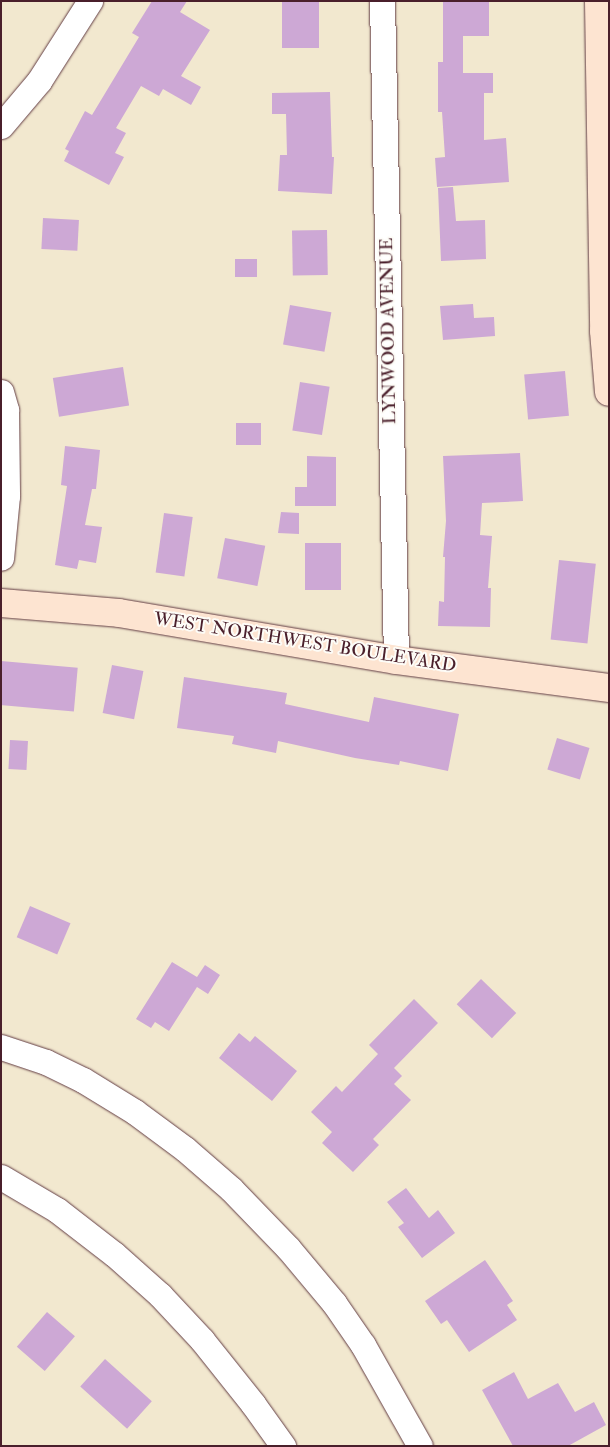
<!DOCTYPE html>
<html>
<head>
<meta charset="utf-8">
<style>
	body { margin:0 }
	#map { position:relative; width:610px; height:1447px; overflow:hidden; background:#f2e8cf; font-family:"IM FELL Double Pica",serif }
	div>[style] { position:absolute }
	.building>* { inset:0; background:#cda8d5; transform-origin:0 0 }
	.roads { filter:drop-shadow(0 0 1px #633d44) drop-shadow(0 0 1px #633d44) }
	.minor>* { height:25px; margin:-12.5px; padding:0 12.5px; transform-origin:12.5px; border-radius:12.5px; background:#fff }
	.secondary>* { height:28px; margin:-14px; padding:0 14px; transform-origin:14px; border-radius:14px; background:#fde4d1 }
	span { translate:-50% -50%; white-space:nowrap; text-align:center; line-height:1.15; -webkit-text-stroke:4px #fdfcf7; paint-order:stroke }
	.street-label { font-size:18px; color:#4a1f2b }
	.frame { position:absolute; inset:0; border:2px solid #4a1f2b; pointer-events:none }
</style>
</head>
<body>
<div id="map">
	<div class="building">
		<i style="clip-path:polygon(152px 1px,187px 1px,180px 12px,210px 30px,181px 76px,201px 87px,191px 105px,163px 89px,159px 96px,141px 86px,116px 128px,126px 133px,115px 153px,124px 157px,109px 185px,64px 161px,69px 151px,65px 149px,85px 111px,92px 115px,139px 37px,132px 33px)"></i>
		<i style="left:282px;top:1px;width:37px;height:47px"></i>
		<i style="clip-path:polygon(443px 1px,489px 1px,489px 36px,463px 36px,463px 73px,493px 73px,493px 93px,484px 93px,484px 140px,506px 138px,509px 182px,437px 187px,435px 158px,445px 157px,442px 112px,438px 112px,438px 62px,443px 62px)"></i>
		<i style="clip-path:polygon(330px 92px,332px 157px,334px 157px,332px 194px,278px 191px,280px 155px,287px 155px,286px 114px,272px 114px,272px 93px)"></i>
		<i style="clip-path:polygon(453px 187px,456px 221px,485px 220px,486px 259px,441px 261px,438px 188px)"></i>
		<i style="left:43px;top:218px;width:36px;height:31px;rotate:3deg"></i>
		<i style="left:327px;top:230px;width:45px;height:35px;rotate:89deg"></i>
		<i style="left:235px;top:259px;width:22px;height:18px"></i>
		<i style="clip-path:polygon(473px 304px,474px 318px,494px 317px,495px 336px,443px 340px,440px 306px)"></i>
		<i style="left:290px;top:305px;width:42px;height:40px;rotate:10deg"></i>
		<i style="left:123px;top:367px;width:39px;height:71px;rotate:81deg"></i>
		<i style="left:565px;top:371px;width:45px;height:41px;rotate:85deg"></i>
		<i style="left:300px;top:382px;width:30px;height:49px;rotate:9deg"></i>
		<i style="left:261px;top:423px;width:22px;height:25px;rotate:90deg"></i>
		<i style="clip-path:polygon(65px 446px,100px 450px,96px 489px,92px 489px,85px 525px,102px 527px,96px 563px,79px 560px,77px 569px,55px 565px,67px 486px,61px 485px)"></i>
		<i style="clip-path:polygon(520px 453px,523px 501px,482px 503px,480px 535px,492px 536px,488px 588px,491px 588px,490px 627px,438px 626px,439px 601px,444px 602px,445px 557px,443px 557px,446px 521px,443px 456px)"></i>
		<i style="clip-path:polygon(307px 456px,336px 457px,336px 506px,295px 506px,295px 487px,307px 487px)"></i>
		<i style="clip-path:polygon(281px 512px,299px 513px,299px 534px,278px 533px)"></i>
		<i style="left:164px;top:513px;width:29px;height:60px;rotate:8deg"></i>
		<i style="left:225px;top:538px;width:41px;height:41px;rotate:11deg"></i>
		<i style="left:305px;top:543px;width:36px;height:47px"></i>
		<i style="left:559px;top:560px;width:37px;height:80px;rotate:6deg"></i>
		<i style="left:1px;top:661px;width:77px;height:44px;rotate:5deg"></i>
		<i style="left:112px;top:665px;width:32px;height:49px;rotate:11deg"></i>
		<i style="clip-path:polygon(184px 677px,287px 693px,285px 704px,369px 722px,374px 697px,459px 714px,448px 771px,400px 761px,399px 765px,355px 758px,278px 741px,276px 753px,232px 744px,234px 736px,177px 728px)"></i>
		<i style="left:557px;top:738px;width:34px;height:33px;rotate:17deg"></i>
		<i style="left:10px;top:740px;width:18px;height:29px;rotate:3deg"></i>
		<i style="left:30px;top:906px;width:44px;height:34px;rotate:23deg"></i>
		<i style="clip-path:polygon(172px 962px,197px 977px,205px 965px,220px 975px,208px 994px,197px 987px,169px 1031px,155px 1022px,151px 1028px,136px 1019px)"></i>
		<i style="left:481px;top:979px;width:49px;height:35px;rotate:44deg"></i>
		<i style="clip-path:polygon(414px 999px,438px 1023px,394px 1068px,402px 1076px,394px 1084px,411px 1100px,373px 1139px,379px 1145px,353px 1172px,322px 1143px,332px 1132px,311px 1112px,336px 1086px,342px 1092px,378px 1054px,369px 1045px)"></i>
		<i style="clip-path:polygon(239px 1033px,250px 1042px,255px 1036px,297px 1071px,272px 1101px,219px 1058px)"></i>
		<i style="clip-path:polygon(406px 1188px,429px 1218px,438px 1210px,455px 1233px,422px 1258px,398px 1227px,404px 1223px,387px 1202px)"></i>
		<i style="clip-path:polygon(485px 1260px,513px 1301px,507px 1305px,517px 1320px,469px 1352px,447px 1320px,441px 1324px,425px 1301px)"></i>
		<i style="left:47px;top:1312px;width:37px;height:46px;rotate:41deg"></i>
		<i style="left:105px;top:1359px;width:63px;height:37px;rotate:42deg"></i>
		<i style="clip-path:polygon(514px 1372px,528px 1399px,558px 1383px,575px 1412px,594px 1402px,606px 1425px,568px 1446px,513px 1446px,482px 1390px)"></i>
	</div>
	<div class="roads">
		<div class="minor">
			<i style="left:382px;top:1px;width:659px;rotate:88.78deg"></i>
			<i style="left:1px;top:126px;width:59px;rotate:-49.8deg"></i>
			<i style="left:39px;top:81px;width:95px;rotate:-57.5deg"></i>
			<i style="left:1px;top:392px;width:19px;rotate:74deg"></i>
			<i style="left:6px;top:410px;width:86px;rotate:89.3deg"></i>
			<i style="left:7px;top:496px;width:62px;rotate:95.5deg"></i>
			<i style="left:1px;top:1047px;width:47px;rotate:18.4deg"></i>
			<i style="left:46px;top:1062px;width:41px;rotate:25.9deg"></i>
			<i style="left:83px;top:1080px;width:61px;rotate:31.6deg"></i>
			<i style="left:135px;top:1112px;width:62px;rotate:36.5deg"></i>
			<i style="left:185px;top:1149px;width:61px;rotate:41deg"></i>
			<i style="left:231px;top:1189px;width:82px;rotate:46deg"></i>
			<i style="left:288px;top:1248px;width:72px;rotate:50.1deg"></i>
			<i style="left:334px;top:1303px;width:51px;rotate:55.4deg"></i>
			<i style="left:363px;top:1345px;width:116px;rotate:60.6deg"></i>
			<i style="left:1px;top:1177px;width:65px;rotate:30.5deg"></i>
			<i style="left:57px;top:1210px;width:72px;rotate:37.7deg"></i>
			<i style="left:114px;top:1254px;width:62px;rotate:41.7deg"></i>
			<i style="left:160px;top:1295px;width:62px;rotate:47deg"></i>
			<i style="left:202px;top:1340px;width:82px;rotate:51.4deg"></i>
			<i style="left:253px;top:1404px;width:52px;rotate:54.5deg"></i>
		</div>
		<div class="secondary">
			<i style="left:599px;top:1px;width:330px;rotate:89.1deg"></i>
			<i style="left:604px;top:331px;width:61px;rotate:85.3deg"></i>
			<i style="left:1px;top:603px;width:118px;rotate:4.8deg"></i>
			<i style="left:119px;top:613px;width:281px;rotate:9.6deg"></i>
			<i style="left:396px;top:660px;width:215px;rotate:7.5deg"></i>
		</div>
	</div>
	<div class="street-label">
		<span style="left:389px;top:331px;rotate:-91deg">LYNWOOD AVENUE</span>
		<span style="left:305px;top:643px;rotate:9deg">WEST NORTHWEST BOULEVARD</span>
	</div>
	<div class="frame"></div>
</div>
</body>
</html>
